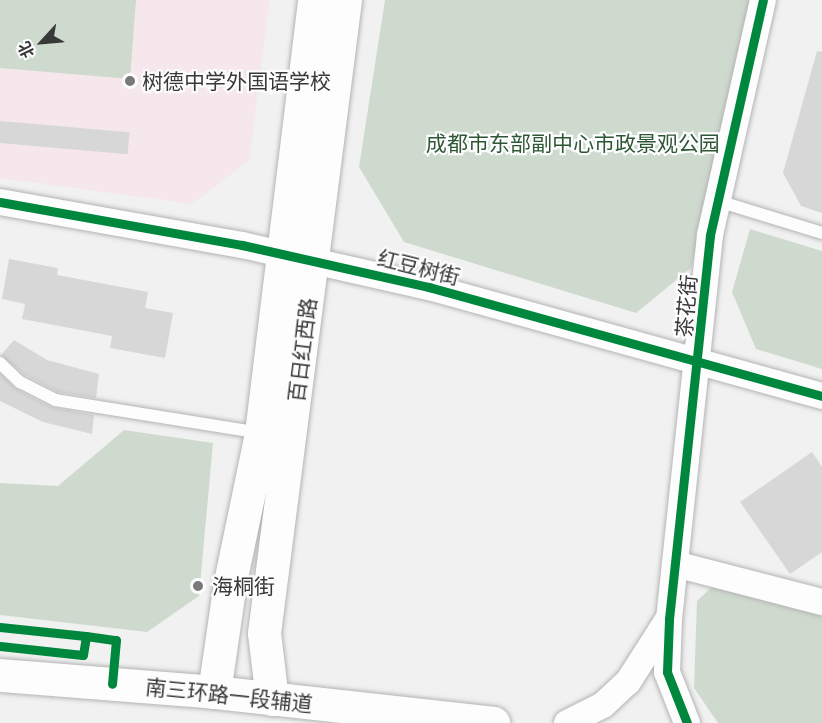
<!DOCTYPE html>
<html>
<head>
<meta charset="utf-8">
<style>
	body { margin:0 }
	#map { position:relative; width:822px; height:723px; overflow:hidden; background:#f1f1f1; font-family:"Exo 2","Noto Sans SC",sans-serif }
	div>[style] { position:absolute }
	.education>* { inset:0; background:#f5e7ec }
	.green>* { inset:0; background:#cfdacf }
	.building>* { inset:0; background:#d7d7d7; transform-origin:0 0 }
	.roads { filter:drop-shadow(0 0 2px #b4b4b4) drop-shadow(0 0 2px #b4b4b4) }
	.lane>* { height:12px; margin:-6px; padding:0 6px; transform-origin:6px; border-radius:6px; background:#fdfdfd }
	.street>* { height:26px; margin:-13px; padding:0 13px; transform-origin:13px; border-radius:13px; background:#fdfdfd }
	.secondary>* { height:33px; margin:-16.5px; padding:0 16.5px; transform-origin:16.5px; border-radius:16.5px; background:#fdfdfd }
	.cycleway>* { height:9px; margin:-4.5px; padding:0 4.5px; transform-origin:4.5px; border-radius:4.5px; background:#00873e }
	.dots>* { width:16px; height:16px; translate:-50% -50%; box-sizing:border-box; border:3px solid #fdfdff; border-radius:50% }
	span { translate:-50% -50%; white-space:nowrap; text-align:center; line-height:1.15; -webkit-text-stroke:4.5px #fdfdff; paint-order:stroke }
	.poi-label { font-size:21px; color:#393939 }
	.left { translate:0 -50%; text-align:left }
	.park-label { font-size:21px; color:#2d5732 }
	.street-label { font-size:21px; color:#393939 }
	.north { position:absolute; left:12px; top:12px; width:60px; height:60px; -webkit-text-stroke:4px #fdfdff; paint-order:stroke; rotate:244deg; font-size:16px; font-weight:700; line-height:24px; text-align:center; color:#393939 }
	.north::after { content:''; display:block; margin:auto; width:21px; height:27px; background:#393939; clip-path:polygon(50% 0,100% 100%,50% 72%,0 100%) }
</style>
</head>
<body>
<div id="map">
	<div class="education">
		<i style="clip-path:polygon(0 0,270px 0,249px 161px,192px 204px,0 178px)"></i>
	</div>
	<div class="green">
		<i style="clip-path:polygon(0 0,136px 0,130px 79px,0 68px)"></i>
		<i style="clip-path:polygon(385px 0,754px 0,691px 268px,636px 313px,404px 242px,359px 167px)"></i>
		<i style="clip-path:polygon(750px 229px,822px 251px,822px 369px,756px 349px,732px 292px)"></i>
		<i style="clip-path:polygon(124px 430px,213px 443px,199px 596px,147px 632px,0 615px,0 483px,58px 486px)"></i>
		<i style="clip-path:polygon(717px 582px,822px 610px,822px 723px,718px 723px,694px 688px,697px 601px)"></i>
	</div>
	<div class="building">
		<i style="clip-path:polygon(817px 51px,822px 52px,822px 213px,801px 206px,783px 173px)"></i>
		<i style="left:0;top:121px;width:130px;height:22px;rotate:5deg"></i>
		<i style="clip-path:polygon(9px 259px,58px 268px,57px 275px,148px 292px,145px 308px,173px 313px,165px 358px,110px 348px,112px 336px,22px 319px,25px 304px,2px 299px)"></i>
		<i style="clip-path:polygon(14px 340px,47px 360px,99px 374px,96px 398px,58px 392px,25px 375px,1px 355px)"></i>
		<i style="clip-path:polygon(0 374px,16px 389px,51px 407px,94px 415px,92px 434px,43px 422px,0 401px)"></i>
		<i style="clip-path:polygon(812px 452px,822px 467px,822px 552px,790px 574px,740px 502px)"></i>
	</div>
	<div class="roads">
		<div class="lane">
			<i style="left:718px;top:201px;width:109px;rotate:17.1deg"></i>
			<i style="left:0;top:363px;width:28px;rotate:44deg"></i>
			<i style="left:20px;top:382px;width:39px;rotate:27deg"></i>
			<i style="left:55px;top:400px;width:208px;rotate:9.1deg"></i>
		</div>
		<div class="street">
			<i style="left:0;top:202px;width:246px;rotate:10.1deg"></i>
			<i style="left:242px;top:245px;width:192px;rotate:12.7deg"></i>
			<i style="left:429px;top:287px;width:408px;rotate:15.5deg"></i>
			<i style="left:675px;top:564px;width:152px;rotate:14.5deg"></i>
			<i style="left:567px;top:723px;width:40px;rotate:-26.6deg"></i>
			<i style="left:603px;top:705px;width:34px;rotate:-43deg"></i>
			<i style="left:628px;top:682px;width:72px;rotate:-57.4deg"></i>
			<i style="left:687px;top:723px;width:55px;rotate:-111.4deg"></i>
			<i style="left:667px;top:672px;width:53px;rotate:-87.8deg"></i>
			<i style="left:669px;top:619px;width:386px;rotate:-83.9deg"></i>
			<i style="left:710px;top:235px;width:241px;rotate:-77.3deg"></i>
		</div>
		<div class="secondary">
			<i style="left:0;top:675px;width:215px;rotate:4.5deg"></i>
			<i style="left:214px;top:692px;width:281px;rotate:6.3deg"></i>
			<i style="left:214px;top:692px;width:111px;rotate:-81.7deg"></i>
			<i style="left:230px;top:582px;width:152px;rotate:-78.2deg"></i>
			<i style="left:261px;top:433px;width:436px;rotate:-83deg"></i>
			<i style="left:272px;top:699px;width:66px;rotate:-96.9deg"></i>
			<i style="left:264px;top:633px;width:638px;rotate:-82.71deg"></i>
		</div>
	</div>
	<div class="cycleway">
		<i style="left:0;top:202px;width:246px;rotate:10.1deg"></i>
		<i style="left:242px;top:245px;width:192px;rotate:12.7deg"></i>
		<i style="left:429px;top:287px;width:408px;rotate:15.5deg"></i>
		<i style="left:0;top:627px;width:86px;rotate:6deg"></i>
		<i style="left:0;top:646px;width:83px;rotate:6.2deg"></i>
		<i style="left:83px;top:655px;width:19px;rotate:-81deg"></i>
		<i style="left:86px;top:636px;width:30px;rotate:8deg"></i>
		<i style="left:116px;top:640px;width:44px;rotate:95.2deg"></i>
		<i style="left:687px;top:723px;width:55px;rotate:-111.4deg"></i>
		<i style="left:667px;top:672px;width:53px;rotate:-87.8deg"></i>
		<i style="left:669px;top:619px;width:386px;rotate:-83.9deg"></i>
		<i style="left:710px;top:235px;width:241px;rotate:-77.3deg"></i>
	</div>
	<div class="dots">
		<i style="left:130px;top:81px;background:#797979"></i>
		<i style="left:198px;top:586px;background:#797979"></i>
	</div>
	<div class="poi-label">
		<span class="left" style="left:142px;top:81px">树德中学外国语学校</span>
		<span class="left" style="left:212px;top:586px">海桐街</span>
	</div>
	<div class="park-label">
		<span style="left:573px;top:143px">成都市东部副中心市政景观公园</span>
	</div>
	<div class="street-label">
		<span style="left:419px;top:267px;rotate:14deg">红豆树街</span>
		<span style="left:686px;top:306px;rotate:-85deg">茶花街</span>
		<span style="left:302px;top:350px;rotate:-83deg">百日红西路</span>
		<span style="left:229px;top:695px;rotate:6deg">南三环路一段辅道</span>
	</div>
	<div class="north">北</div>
</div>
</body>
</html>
